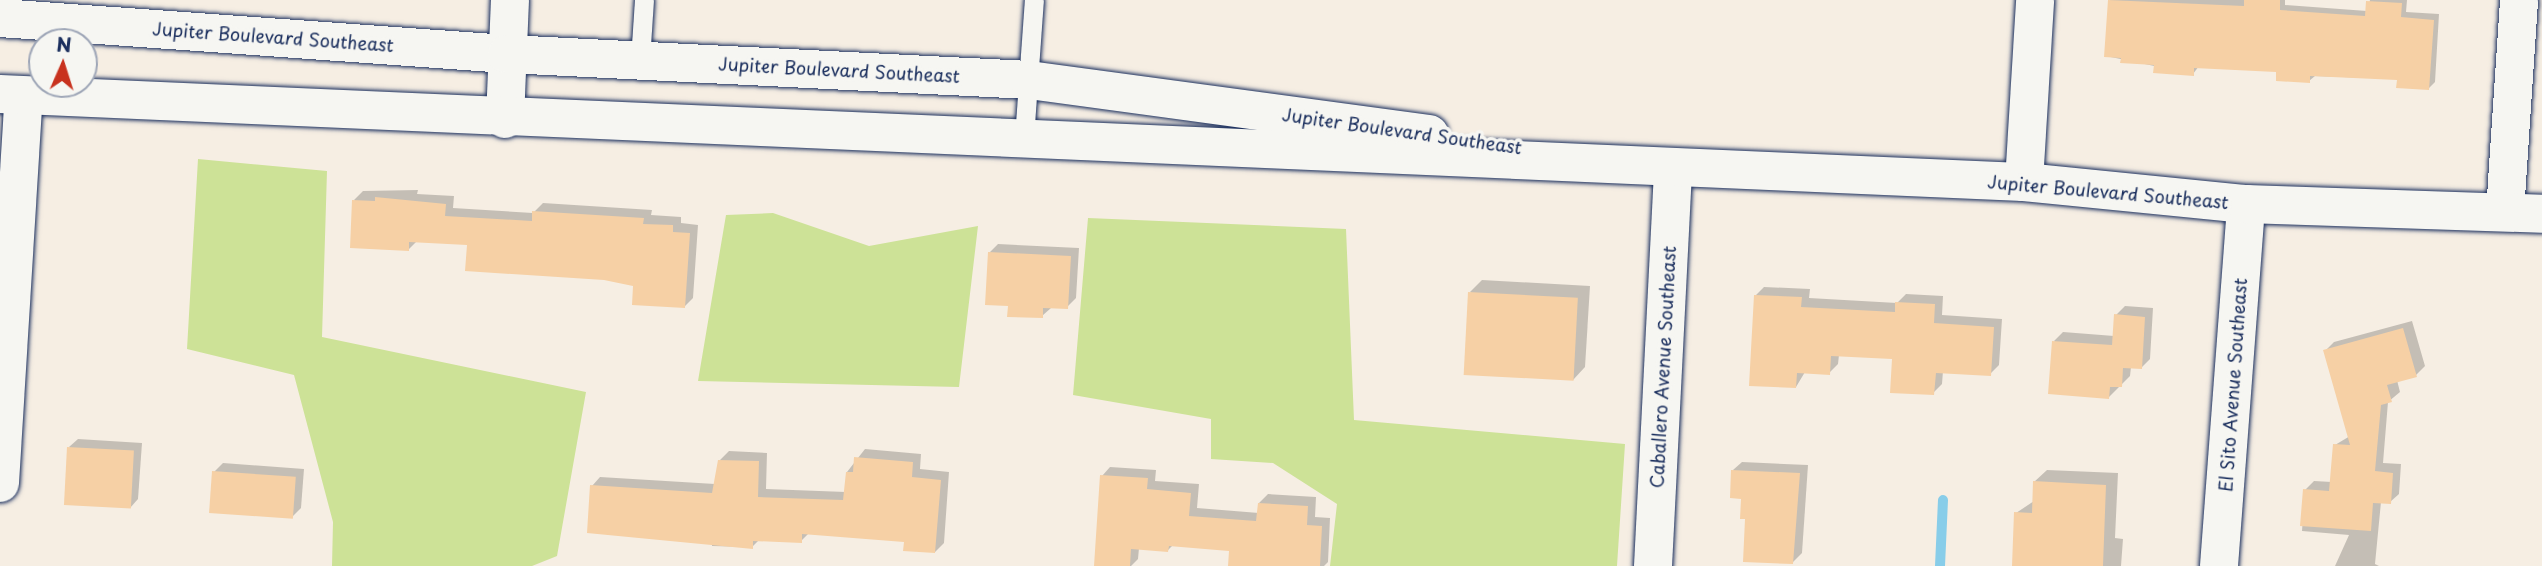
<!DOCTYPE html>
<html>
<head>
<meta charset="utf-8">
<style>
	body { margin:0 }
	#map { position:relative; width:2542px; height:566px; overflow:hidden; background:#f6eee3; font-family:"Playpen Sans",sans-serif }
	div>[style] { position:absolute }
	.green>* { inset:0; background:#cde297 }
	.shadow>* { inset:0; background:#0003 }
	.stream>* { height:10px; margin:-5px; padding:0 5px; transform-origin:5px; border-radius:5px; background:#88cde9 }
	.building>* { inset:0; background:#f6d0a5; transform-origin:0 0 }
	.roads { filter:drop-shadow(0 0 2px #1b2f5e) drop-shadow(0 0 2px #1b2f5e) }
	.service>* { height:19px; margin:-9.5px; padding:0 9.5px; transform-origin:9.5px; border-radius:9.5px; background:#f6f6f2 }
	.minor>* { height:38px; margin:-19px; padding:0 19px; transform-origin:19px; border-radius:19px; background:#f6f6f2 }
	.tertiary>* { height:38px; margin:-19px; padding:0 19px; transform-origin:19px; border-radius:19px; background:#f6f6f2 }
	span { translate:-50% -50%; white-space:nowrap; text-align:center; line-height:1.15; -webkit-text-stroke:7px #f6f6f2; paint-order:stroke }
	.street-label { font-size:18px; color:#1b2f5e }
	.north { position:absolute; left:28px; top:28px; width:70px; height:70px; box-sizing:border-box; background:#f6f6f2; border:2px solid #9ea6b7; border-radius:50%; rotate:3deg; font-size:19px; font-weight:700; line-height:28px; text-align:center; color:#1b2f5e }
	.north::after { content:''; display:block; margin:auto; width:24px; height:32px; background:#c8321e; clip-path:polygon(50% 0,100% 100%,50% 72%,0 100%) }
</style>
</head>
<body>
<div id="map">
	<div class="green">
		<i style="clip-path:polygon(198px 159px,327px 171px,322px 337px,586px 392px,557px 556px,532px 566px,332px 566px,333px 522px,294px 375px,187px 349px)"></i>
		<i style="clip-path:polygon(773px 213px,869px 246px,978px 226px,959px 387px,698px 381px,726px 215px)"></i>
		<i style="clip-path:polygon(1088px 218px,1346px 229px,1354px 420px,1625px 444px,1617px 566px,1330px 566px,1337px 504px,1273px 463px,1211px 459px,1211px 419px,1073px 395px)"></i>
	</div>
	<div class="shadow">
		<i style="clip-path:polygon(2110px 0,2285px 0,2285px 5px,2367px 11px,2370px 0,2407px 0,2406px 12px,2439px 14px,2435px 82px,2429px 88px,2399px 79px,2315px 76px,2309px 81px,2278px 70px,2199px 66px,2193px 74px,2106px 56px)"></i>
		<i style="clip-path:polygon(418px 190px,417px 194px,454px 196px,453px 208px,533px 213px,543px 203px,652px 210px,651px 215px,681px 217px,681px 223px,698px 225px,693px 298px,684px 307px,635px 284px,469px 243px,417px 241px,408px 250px,354px 200px,363px 191px)"></i>
		<i style="clip-path:polygon(998px 244px,1079px 248px,1076px 298px,1067px 307px,1051px 308px,1042px 316px,989px 253px)"></i>
		<i style="clip-path:polygon(1482px 280px,1590px 286px,1585px 367px,1573px 380px,1470px 292px)"></i>
		<i style="clip-path:polygon(1764px 287px,1810px 289px,1809px 298px,1897px 303px,1906px 294px,1943px 296px,1942px 315px,2002px 319px,1999px 365px,1990px 374px,1943px 371px,1942px 384px,1933px 393px,1894px 358px,1839px 355px,1838px 364px,1829px 373px,1805px 372px,1796px 387px,1755px 296px)"></i>
		<i style="clip-path:polygon(2125px 306px,2153px 308px,2150px 359px,2141px 368px,2131px 367px,2130px 376px,2109px 397px,2054px 341px,2063px 332px,2114px 336px,2116px 315px)"></i>
		<i style="clip-path:polygon(2412px 321px,2425px 366px,2416px 375px,2397px 380px,2400px 392px,2388px 402px,2383px 463px,2401px 464px,2399px 494px,2390px 502px,2381px 502px,2375px 564px,2379px 566px,2335px 566px,2349px 535px,2302px 531px,2305px 490px,2314px 481px,2332px 482px,2335px 445px,2350px 436px,2325px 351px,2334px 342px)"></i>
		<i style="clip-path:polygon(78px 439px,142px 443px,138px 499px,130px 508px,69px 447px)"></i>
		<i style="clip-path:polygon(865px 449px,921px 454px,920px 469px,949px 472px,944px 543px,935px 552px,906px 540px,810px 532px,801px 541px,759px 540px,752px 547px,712px 546px,712px 540px,592px 486px,600px 477px,715px 484px,720px 460px,729px 451px,767px 453px,766px 489px,846px 492px,847px 472px)"></i>
		<i style="clip-path:polygon(1742px 462px,1808px 465px,1802px 553px,1793px 562px,1747px 518px,1733px 470px)"></i>
		<i style="clip-path:polygon(223px 463px,304px 469px,301px 508px,292px 517px,214px 472px)"></i>
		<i style="clip-path:polygon(1110px 467px,1156px 470px,1155px 481px,1199px 484px,1197px 508px,1259px 513px,1259px 503px,1268px 494px,1316px 497px,1315px 517px,1330px 518px,1328px 562px,1324px 566px,1230px 566px,1231px 549px,1174px 544px,1168px 550px,1139px 548px,1138px 559px,1131px 566px,1095px 566px,1102px 476px)"></i>
		<i style="clip-path:polygon(2047px 470px,2118px 473px,2115px 538px,2123px 539px,2121px 566px,2014px 566px,2016px 513px,2034px 501px,2034px 482px)"></i>
	</div>
	<div class="stream">
		<i style="left:1940px;top:566px;width:66px;rotate:-87.4deg"></i>
	</div>
	<div class="building">
		<i style="clip-path:polygon(2108px 0,2244px 6px,2244px 0,2280px 0,2280px 10px,2365px 16px,2366px 1px,2402px 3px,2401px 17px,2434px 20px,2429px 90px,2396px 88px,2397px 80px,2310px 76px,2310px 83px,2276px 81px,2276px 72px,2194px 68px,2194px 76px,2153px 73px,2154px 65px,2120px 63px,2121px 58px,2104px 57px)"></i>
		<i style="clip-path:polygon(375px 197px,446px 204px,445px 216px,532px 221px,532px 211px,644px 218px,643px 224px,673px 225px,673px 232px,690px 233px,685px 308px,632px 305px,633px 286px,604px 280px,465px 271px,467px 245px,409px 242px,409px 251px,350px 248px,352px 200px,375px 201px)"></i>
		<i style="clip-path:polygon(988px 252px,1071px 256px,1068px 309px,1043px 308px,1043px 318px,1007px 317px,1008px 306px,985px 305px)"></i>
		<i style="left:1468px;top:292px;width:110px;height:83px;rotate:3deg"></i>
		<i style="clip-path:polygon(1754px 295px,1802px 297px,1801px 307px,1895px 312px,1895px 302px,1935px 304px,1934px 323px,1994px 327px,1991px 376px,1936px 373px,1934px 395px,1890px 393px,1892px 359px,1831px 356px,1830px 375px,1797px 373px,1796px 388px,1749px 386px)"></i>
		<i style="clip-path:polygon(2114px 314px,2145px 317px,2142px 369px,2123px 368px,2122px 387px,2110px 387px,2109px 399px,2048px 394px,2052px 341px,2112px 345px)"></i>
		<i style="clip-path:polygon(2403px 328px,2417px 377px,2387px 385px,2392px 402px,2381px 405px,2375px 471px,2393px 473px,2391px 504px,2373px 503px,2371px 531px,2300px 526px,2303px 489px,2329px 491px,2333px 444px,2350px 445px,2323px 350px)"></i>
		<i style="left:67px;top:447px;width:67px;height:58px;rotate:3deg"></i>
		<i style="clip-path:polygon(854px 457px,913px 462px,912px 477px,941px 480px,935px 553px,903px 551px,904px 542px,802px 534px,802px 543px,753px 541px,753px 549px,587px 533px,590px 485px,712px 493px,718px 460px,759px 461px,758px 497px,843px 500px,846px 472px,853px 472px)"></i>
		<i style="clip-path:polygon(1731px 470px,1800px 473px,1793px 564px,1743px 562px,1745px 519px,1740px 519px,1741px 499px,1730px 498px)"></i>
		<i style="left:212px;top:471px;width:84px;height:42px;rotate:4deg"></i>
		<i style="clip-path:polygon(1100px 475px,1148px 478px,1147px 489px,1191px 493px,1189px 516px,1256px 521px,1258px 503px,1308px 506px,1307px 525px,1322px 526px,1320px 566px,1228px 566px,1229px 551px,1169px 546px,1168px 552px,1131px 549px,1130px 566px,1094px 566px)"></i>
		<i style="clip-path:polygon(2033px 481px,2106px 485px,2103px 566px,2012px 566px,2014px 512px,2032px 513px)"></i>
	</div>
	<div class="roads">
		<div class="service">
			<i style="left:640px;top:60px;width:60px;rotate:-86.2deg"></i>
			<i style="left:1024px;top:138px;width:138px;rotate:-85.9deg"></i>
		</div>
		<div class="minor">
			<i style="left:505px;top:119px;width:119px;rotate:-87.6deg"></i>
			<i style="left:2024px;top:182px;width:182px;rotate:-86.5deg"></i>
			<i style="left:2505px;top:212px;width:212px;rotate:-86.2deg"></i>
			<i style="left:0;top:483px;width:388px;rotate:-86.5deg"></i>
			<i style="left:1653px;top:566px;width:399px;rotate:-87.1deg"></i>
			<i style="left:2219px;top:566px;width:363px;rotate:-85.7deg"></i>
		</div>
		<div class="tertiary">
			<i style="left:0;top:18px;width:508px;rotate:4.06deg"></i>
			<i style="left:507px;top:54px;width:523px;rotate:2.85deg"></i>
			<i style="left:1029px;top:80px;width:404px;rotate:7.7deg"></i>
			<i style="left:0;top:94px;width:2026px;rotate:2.49deg"></i>
			<i style="left:2024px;top:182px;width:223px;rotate:5.7deg"></i>
			<i style="left:2246px;top:204px;width:296px;rotate:1.9deg"></i>
		</div>
	</div>
	<div class="street-label">
		<span style="left:273px;top:37px;rotate:4deg">Jupiter Boulevard Southeast</span>
		<span style="left:839px;top:70px;rotate:3deg">Jupiter Boulevard Southeast</span>
		<span style="left:1402px;top:131px;rotate:8deg">Jupiter Boulevard Southeast</span>
		<span style="left:2108px;top:192px;rotate:5deg">Jupiter Boulevard Southeast</span>
		<span style="left:1663px;top:367px;rotate:-87deg">Caballero Avenue Southeast</span>
		<span style="left:2233px;top:385px;rotate:-86deg">El Sito Avenue Southeast</span>
	</div>
	<div class="north">N</div>
</div>
</body>
</html>
